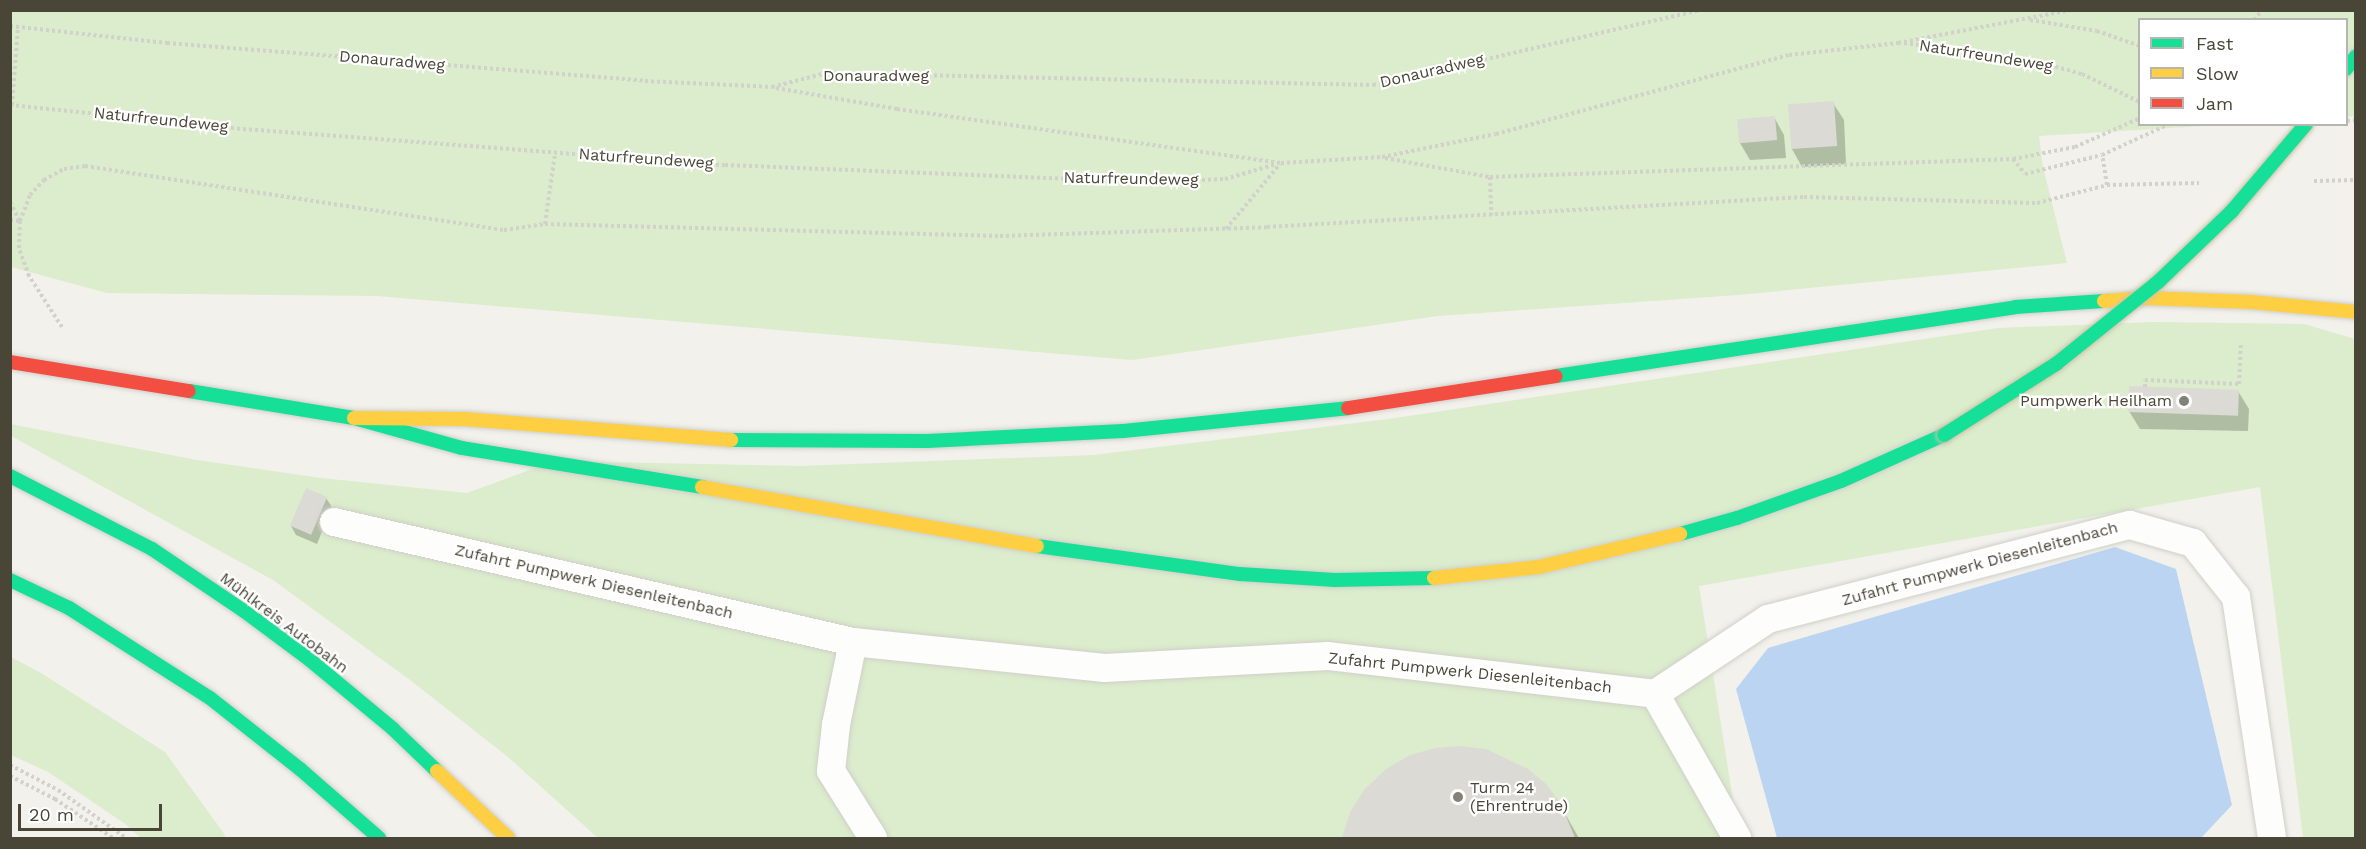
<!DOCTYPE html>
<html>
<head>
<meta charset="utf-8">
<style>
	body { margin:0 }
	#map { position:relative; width:2366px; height:849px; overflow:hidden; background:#f2f1ec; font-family:"Work Sans",sans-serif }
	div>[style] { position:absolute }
	.green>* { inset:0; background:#dbedcc }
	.water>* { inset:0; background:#bbd4f1 }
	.shadow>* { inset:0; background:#0003 }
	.building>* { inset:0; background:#dcdad4; transform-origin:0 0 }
	.path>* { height:4px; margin-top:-2px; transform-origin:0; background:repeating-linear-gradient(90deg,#d2d1ca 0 3px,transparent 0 6px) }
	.roads { filter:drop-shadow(0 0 2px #d0cfc9) drop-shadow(0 0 2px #d0cfc9) }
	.lane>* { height:28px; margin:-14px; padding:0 14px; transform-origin:14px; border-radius:14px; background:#fdfdfc }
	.fast>* { height:14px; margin:-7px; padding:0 7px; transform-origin:7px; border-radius:7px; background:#16e098 }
	.slow>* { height:14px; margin:-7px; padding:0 7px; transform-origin:7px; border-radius:7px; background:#ffcf43 }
	.jam>* { height:14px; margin:-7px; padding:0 7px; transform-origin:7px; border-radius:7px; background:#f24e42 }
	.bridges { filter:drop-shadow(0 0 2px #cac3a7) drop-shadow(0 0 2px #cac3a7) }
	.fast-bridge>* { height:14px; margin:-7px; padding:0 7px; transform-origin:7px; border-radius:7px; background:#16e098 }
	.dots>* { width:16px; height:16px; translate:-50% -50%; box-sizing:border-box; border:3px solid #fff; border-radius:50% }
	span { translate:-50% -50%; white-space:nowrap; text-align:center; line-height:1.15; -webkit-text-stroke:4.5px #fff; paint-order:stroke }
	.street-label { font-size:16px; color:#494537 }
	.poi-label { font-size:16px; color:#494537 }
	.right { translate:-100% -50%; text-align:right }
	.left { translate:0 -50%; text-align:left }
	.frame { position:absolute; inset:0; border:12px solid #494537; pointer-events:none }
	.legend { position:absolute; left:2138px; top:18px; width:210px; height:108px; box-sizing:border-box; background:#fff; border:2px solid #b6b5af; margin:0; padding:8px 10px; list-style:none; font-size:18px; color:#494537 }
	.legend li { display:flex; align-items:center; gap:12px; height:30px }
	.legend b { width:30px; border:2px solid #b6b5af }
	.scale { position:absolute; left:18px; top:804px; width:144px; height:27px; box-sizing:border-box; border:3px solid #494537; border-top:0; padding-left:8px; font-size:18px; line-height:21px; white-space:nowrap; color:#494537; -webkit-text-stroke:4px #fff; paint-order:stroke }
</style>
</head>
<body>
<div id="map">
	<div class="green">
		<i style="clip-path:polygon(2355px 10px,2356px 116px,2347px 117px,2346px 20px,2140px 20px,2140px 124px,2219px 125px,2039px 136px,2043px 167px,2067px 263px,1738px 295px,1438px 316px,1132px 360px,377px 296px,107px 293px,11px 267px,10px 11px)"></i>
		<i style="clip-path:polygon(2154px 322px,2304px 324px,2355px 339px,2355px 838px,2303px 838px,2260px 487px,1699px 586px,1739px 838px,598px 838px,508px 757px,414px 683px,273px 580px,11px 436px,10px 424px,197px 460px,321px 478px,467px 493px,554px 461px,801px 466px,1093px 455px,1388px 419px,1998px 328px)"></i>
		<i style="clip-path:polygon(11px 657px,41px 673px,165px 752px,225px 835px,224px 838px,141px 838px,124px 823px,48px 772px,11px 755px)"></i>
	</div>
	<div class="water">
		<i style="clip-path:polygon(2115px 547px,2176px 569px,2232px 805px,2201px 838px,1777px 838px,1736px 689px,1768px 648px)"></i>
	</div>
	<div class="shadow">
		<i style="clip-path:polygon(1833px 103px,1844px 120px,1846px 164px,1802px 167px,1792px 149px,1789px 105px)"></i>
		<i style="clip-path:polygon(1774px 117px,1784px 135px,1786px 158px,1750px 160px,1740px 143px)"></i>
		<i style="clip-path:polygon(2238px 391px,2249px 409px,2248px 431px,2140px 429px,2129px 411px)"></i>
		<i style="clip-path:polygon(326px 498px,332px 507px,317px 544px,296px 535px,291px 526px)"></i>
		<i style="clip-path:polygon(1486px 750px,1528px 770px,1560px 805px,1579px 838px,1344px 838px,1351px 813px)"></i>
	</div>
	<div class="building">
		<i style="left:1834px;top:101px;width:45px;height:46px;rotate:86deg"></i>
		<i style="left:1775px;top:116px;width:24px;height:38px;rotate:85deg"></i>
		<i style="left:2129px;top:386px;width:110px;height:26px;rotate:2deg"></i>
		<i style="left:306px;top:488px;width:23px;height:41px;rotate:23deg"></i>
		<i style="clip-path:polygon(1460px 746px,1486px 749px,1528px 769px,1546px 784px,1561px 804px,1575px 838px,1342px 838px,1350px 812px,1364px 790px,1386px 769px,1410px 755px,1436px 748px)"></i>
	</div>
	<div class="path">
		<i style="left:2030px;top:20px;width:68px;rotate:9.3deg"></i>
		<i style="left:2097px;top:31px;width:46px;rotate:19.2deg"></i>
		<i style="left:2254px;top:20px;width:13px;rotate:-51deg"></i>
		<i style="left:10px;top:26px;width:158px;rotate:6.2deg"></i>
		<i style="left:167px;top:43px;width:480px;rotate:4.5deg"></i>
		<i style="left:645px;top:81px;width:127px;rotate:2.7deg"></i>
		<i style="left:772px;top:87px;width:56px;rotate:-14.5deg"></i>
		<i style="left:826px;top:73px;width:547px;rotate:1.26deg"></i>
		<i style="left:1373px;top:85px;width:335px;rotate:-12.9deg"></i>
		<i style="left:1904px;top:43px;width:135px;rotate:8.1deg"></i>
		<i style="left:2038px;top:62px;width:46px;rotate:15.3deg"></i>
		<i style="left:2082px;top:74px;width:64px;rotate:25.8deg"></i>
		<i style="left:776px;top:88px;width:123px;rotate:9.8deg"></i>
		<i style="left:897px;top:109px;width:388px;rotate:8deg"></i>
		<i style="left:1281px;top:163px;width:101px;rotate:-3.4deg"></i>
		<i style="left:1382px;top:157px;width:116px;rotate:-11.4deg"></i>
		<i style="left:1496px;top:134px;width:303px;rotate:-15.1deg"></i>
		<i style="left:1789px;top:55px;width:110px;rotate:-6.3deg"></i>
		<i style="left:1898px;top:43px;width:176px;rotate:-10.8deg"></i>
		<i style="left:10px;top:105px;width:234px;rotate:5.9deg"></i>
		<i style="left:243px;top:129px;width:483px;rotate:4.3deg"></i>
		<i style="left:725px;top:165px;width:429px;rotate:2.3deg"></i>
		<i style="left:1154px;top:182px;width:71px;rotate:-2.4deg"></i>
		<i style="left:1225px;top:179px;width:54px;rotate:-16.1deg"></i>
		<i style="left:12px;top:105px;width:78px;rotate:-85.6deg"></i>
		<i style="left:2347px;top:121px;width:9px;rotate:-6deg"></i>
		<i style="left:2228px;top:124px;width:21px"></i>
		<i style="left:1385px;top:158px;width:107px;rotate:10.3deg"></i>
		<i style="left:1490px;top:177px;width:523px;rotate:-1.97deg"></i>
		<i style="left:2013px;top:159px;width:63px;rotate:-11deg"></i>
		<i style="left:2075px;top:147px;width:71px;rotate:-24deg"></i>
		<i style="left:2013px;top:159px;width:19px;rotate:51deg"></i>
		<i style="left:2025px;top:174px;width:79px;rotate:-13.9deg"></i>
		<i style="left:1490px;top:177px;width:38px;rotate:88deg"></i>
		<i style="left:2314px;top:181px;width:42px;rotate:-1.4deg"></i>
		<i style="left:2107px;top:185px;width:30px;rotate:-99deg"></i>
		<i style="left:2102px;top:155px;width:74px;rotate:-24.8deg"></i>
		<i style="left:10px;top:202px;width:20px;rotate:63deg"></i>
		<i style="left:10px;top:220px;width:10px;rotate:6deg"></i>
		<i style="left:545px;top:224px;width:71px;rotate:-81.9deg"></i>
		<i style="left:1226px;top:229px;width:85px;rotate:-50.3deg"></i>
		<i style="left:62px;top:327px;width:61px;rotate:-122.9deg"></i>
		<i style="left:29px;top:276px;width:30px;rotate:-110deg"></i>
		<i style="left:19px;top:248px;width:27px;rotate:-88deg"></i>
		<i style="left:20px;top:221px;width:28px;rotate:-69deg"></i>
		<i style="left:30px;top:195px;width:21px;rotate:-47deg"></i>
		<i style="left:44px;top:180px;width:23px;rotate:-29deg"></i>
		<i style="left:64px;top:169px;width:21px;rotate:-8deg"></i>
		<i style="left:85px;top:166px;width:424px;rotate:8.7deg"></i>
		<i style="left:504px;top:230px;width:41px;rotate:-8.3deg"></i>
		<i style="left:545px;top:224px;width:455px;rotate:1.5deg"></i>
		<i style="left:1000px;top:236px;width:267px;rotate:-1.9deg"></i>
		<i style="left:1267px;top:227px;width:538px;rotate:-3.2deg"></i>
		<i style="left:1804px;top:197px;width:233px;rotate:1.5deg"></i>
		<i style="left:2037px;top:203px;width:72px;rotate:-14.4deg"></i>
		<i style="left:2107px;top:185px;width:92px;rotate:-1.2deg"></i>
		<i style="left:2145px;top:387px;width:7px;rotate:-90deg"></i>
		<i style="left:2145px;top:380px;width:94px;rotate:2.4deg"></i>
		<i style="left:2239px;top:384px;width:42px;rotate:-87.3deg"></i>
		<i style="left:10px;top:765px;width:54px;rotate:27.5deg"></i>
		<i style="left:58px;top:790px;width:83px;rotate:35.2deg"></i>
		<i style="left:10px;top:776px;width:51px;rotate:27.1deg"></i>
		<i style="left:55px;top:799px;width:70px;rotate:33.9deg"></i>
	</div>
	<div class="roads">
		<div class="lane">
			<i style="left:334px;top:522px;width:533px;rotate:13.02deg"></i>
			<i style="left:853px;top:642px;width:253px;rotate:5.9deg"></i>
			<i style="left:1105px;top:668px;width:223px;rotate:-3.1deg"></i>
			<i style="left:1328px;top:656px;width:329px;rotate:6.6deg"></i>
			<i style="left:1655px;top:694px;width:136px;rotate:-33.6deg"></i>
			<i style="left:1768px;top:619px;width:374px;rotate:-14.6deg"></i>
			<i style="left:2130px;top:525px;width:66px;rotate:15.9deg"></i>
			<i style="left:2193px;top:543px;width:69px;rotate:51.5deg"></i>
			<i style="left:2236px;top:597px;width:244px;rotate:81.5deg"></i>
			<i style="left:853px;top:642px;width:85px;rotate:101.6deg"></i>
			<i style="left:836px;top:725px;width:46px;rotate:96.2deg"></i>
			<i style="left:831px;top:771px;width:79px;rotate:57.9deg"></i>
			<i style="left:1655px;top:694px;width:166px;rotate:60.3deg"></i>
		</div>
		<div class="fast">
			<i style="left:2346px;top:69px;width:16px;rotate:-52deg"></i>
			<i style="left:1556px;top:376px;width:464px;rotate:-8.5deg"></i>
			<i style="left:2015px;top:307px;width:89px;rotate:-3.9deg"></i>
			<i style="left:189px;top:391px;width:167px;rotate:9.3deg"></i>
			<i style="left:354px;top:418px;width:112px;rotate:15.5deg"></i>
			<i style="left:462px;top:448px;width:243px;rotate:9.2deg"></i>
			<i style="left:731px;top:440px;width:196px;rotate:0.3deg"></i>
			<i style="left:927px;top:441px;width:196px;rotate:-2.9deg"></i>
			<i style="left:1123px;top:431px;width:226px;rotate:-5.8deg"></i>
			<i style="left:10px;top:476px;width:160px;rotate:27.2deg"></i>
			<i style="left:152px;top:549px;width:111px;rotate:34deg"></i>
			<i style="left:244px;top:611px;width:82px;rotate:36.6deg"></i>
			<i style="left:310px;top:660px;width:108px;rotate:39.7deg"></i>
			<i style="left:393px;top:729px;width:61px;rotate:43.7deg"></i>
			<i style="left:1680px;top:534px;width:59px;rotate:-15.7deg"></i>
			<i style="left:1737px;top:518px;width:110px;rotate:-19.6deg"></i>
			<i style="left:1841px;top:481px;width:113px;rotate:-24.1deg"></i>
			<i style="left:1037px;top:546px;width:205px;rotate:7.9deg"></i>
			<i style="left:1240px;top:574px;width:95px;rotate:3.6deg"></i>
			<i style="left:1335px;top:580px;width:99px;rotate:-1.2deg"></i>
			<i style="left:10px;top:580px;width:65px;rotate:25.4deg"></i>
			<i style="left:69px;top:608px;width:167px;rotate:32.6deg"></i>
			<i style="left:210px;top:698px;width:115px;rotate:38.3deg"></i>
			<i style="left:300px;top:769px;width:105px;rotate:41.1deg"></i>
		</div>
		<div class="slow">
			<i style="left:2104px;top:301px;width:43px;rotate:-4deg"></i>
			<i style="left:2147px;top:298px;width:104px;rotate:2.2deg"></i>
			<i style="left:2251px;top:302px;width:105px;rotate:5.4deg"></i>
			<i style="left:354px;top:418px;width:110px;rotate:0.5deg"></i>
			<i style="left:464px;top:419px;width:268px;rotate:4.5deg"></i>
			<i style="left:702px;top:487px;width:340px;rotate:10deg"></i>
			<i style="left:1434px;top:578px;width:106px;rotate:-6deg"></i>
			<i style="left:1539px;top:567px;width:145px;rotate:-13.2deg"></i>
			<i style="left:437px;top:771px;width:98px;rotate:43.3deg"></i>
		</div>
		<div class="jam">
			<i style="left:10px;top:362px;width:181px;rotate:9.2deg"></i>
			<i style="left:1348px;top:408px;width:210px;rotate:-8.7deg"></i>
		</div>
	</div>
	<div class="bridges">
		<div class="fast-bridge">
			<i style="left:1944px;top:435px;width:133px;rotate:-32.4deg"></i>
			<i style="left:2056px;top:364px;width:131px;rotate:-38.8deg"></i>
			<i style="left:2158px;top:282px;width:103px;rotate:-43.8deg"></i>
			<i style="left:2232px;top:211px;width:114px;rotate:-49.6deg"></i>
		</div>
	</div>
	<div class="dots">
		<i style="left:2184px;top:401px;background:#848176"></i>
		<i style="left:1458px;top:797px;background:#848176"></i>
	</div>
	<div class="street-label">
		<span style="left:1986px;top:56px;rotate:9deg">Naturfreundeweg</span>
		<span style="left:392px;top:61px;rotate:5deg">Donauradweg</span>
		<span style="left:1432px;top:71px;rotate:-13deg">Donauradweg</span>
		<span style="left:876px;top:76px">Donauradweg</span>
		<span style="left:161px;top:120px;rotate:6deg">Naturfreundeweg</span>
		<span style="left:646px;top:159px;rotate:4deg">Naturfreundeweg</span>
		<span style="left:1131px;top:179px;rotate:1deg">Naturfreundeweg</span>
		<span style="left:1980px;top:564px;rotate:-15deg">Zufahrt Pumpwerk Diesenleitenbach</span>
		<span style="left:594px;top:582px;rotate:13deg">Zufahrt Pumpwerk Diesenleitenbach</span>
		<span style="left:284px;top:623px;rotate:37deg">Mühlkreis Autobahn</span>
		<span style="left:1470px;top:673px;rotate:6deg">Zufahrt Pumpwerk Diesenleitenbach</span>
	</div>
	<div class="poi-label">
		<span class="right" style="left:2172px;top:401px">Pumpwerk Heilham</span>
		<span class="left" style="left:1470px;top:797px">Turm 24<br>(Ehrentrude)</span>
	</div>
	<div class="frame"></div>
	<ul class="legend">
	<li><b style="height:8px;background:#16e098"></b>Fast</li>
	<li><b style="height:8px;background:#ffcf43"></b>Slow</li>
	<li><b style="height:8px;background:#f24e42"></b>Jam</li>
	</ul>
	<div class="scale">20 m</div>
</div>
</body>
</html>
